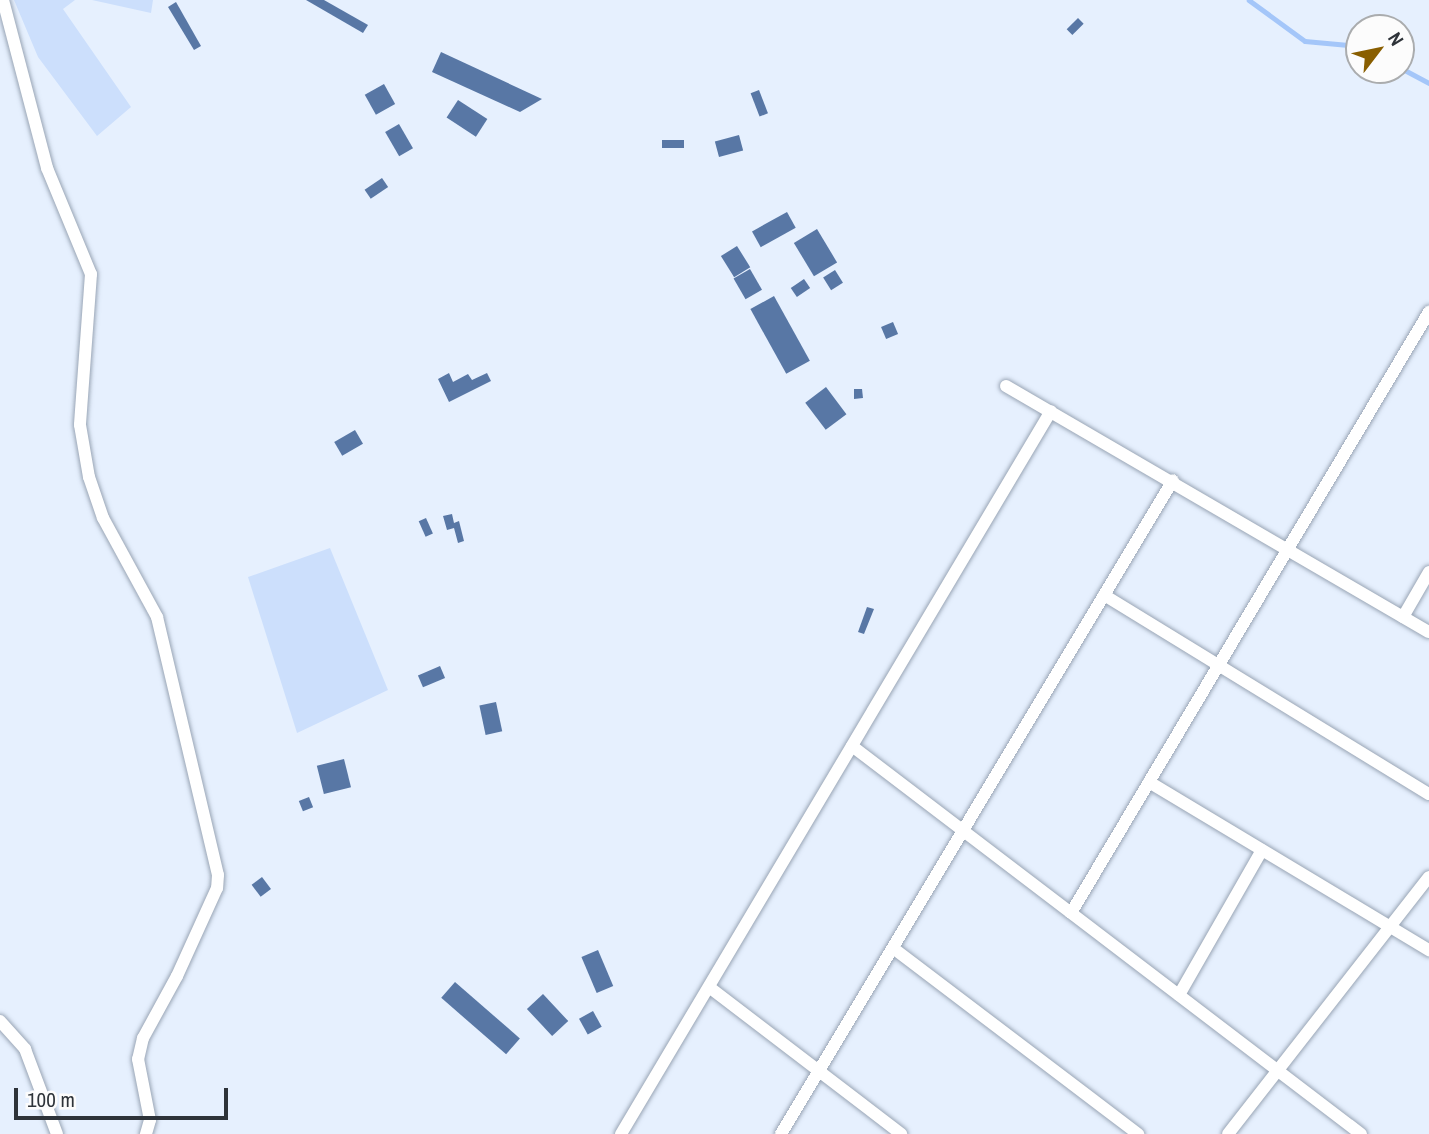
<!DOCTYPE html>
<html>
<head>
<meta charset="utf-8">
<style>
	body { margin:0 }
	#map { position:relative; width:1429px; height:1134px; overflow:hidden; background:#e6f0fe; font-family:"Archivo Narrow",sans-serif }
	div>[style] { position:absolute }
	.green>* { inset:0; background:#ccdffc }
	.stream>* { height:4.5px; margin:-2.25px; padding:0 2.25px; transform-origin:2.25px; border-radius:2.25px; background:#a4c6f9 }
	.building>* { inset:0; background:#5877a5; transform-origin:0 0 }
	.roads { filter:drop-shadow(0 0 2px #99a5b5) drop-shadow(0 0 2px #99a5b5) }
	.minor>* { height:12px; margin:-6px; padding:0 6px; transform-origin:6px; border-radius:6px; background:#fff }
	span { translate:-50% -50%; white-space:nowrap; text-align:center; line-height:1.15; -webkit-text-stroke:7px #fcfcfc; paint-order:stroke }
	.north { position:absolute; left:1345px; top:14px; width:70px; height:70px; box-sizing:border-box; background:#fcfcfc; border:2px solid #aaacae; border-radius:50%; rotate:58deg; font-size:19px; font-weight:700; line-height:28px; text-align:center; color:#2e3339 }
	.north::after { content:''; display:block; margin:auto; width:24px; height:32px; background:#895e00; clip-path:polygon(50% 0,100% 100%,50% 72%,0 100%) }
	.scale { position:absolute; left:14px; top:1088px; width:214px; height:32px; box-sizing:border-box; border:4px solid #2e3339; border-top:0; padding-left:9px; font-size:21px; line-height:24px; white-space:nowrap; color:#2e3339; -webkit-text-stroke:5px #fcfcfc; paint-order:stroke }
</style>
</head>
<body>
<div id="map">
	<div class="green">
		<i style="clip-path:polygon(14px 0,75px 0,63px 9px,131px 107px,97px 136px,38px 57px)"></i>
		<i style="clip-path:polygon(92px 0,153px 0,151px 13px)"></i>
		<i style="clip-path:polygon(330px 548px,388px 690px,297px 733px,248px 577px)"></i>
	</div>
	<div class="stream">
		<i style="left:1249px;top:0;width:69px;rotate:36.2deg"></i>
		<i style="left:1305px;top:41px;width:54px;rotate:5.3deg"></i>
		<i style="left:1401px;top:68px;width:32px;rotate:28deg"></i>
	</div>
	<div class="building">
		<i style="clip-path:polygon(306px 0,324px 0,368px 25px,363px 33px)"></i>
		<i style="clip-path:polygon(176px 2px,201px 46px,194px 50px,168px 7px)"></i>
		<i style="left:1078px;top:18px;width:8px;height:16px;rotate:45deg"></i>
		<i style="clip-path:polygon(441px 52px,542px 99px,520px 112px,432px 72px)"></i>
		<i style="left:384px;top:84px;width:23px;height:22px;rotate:61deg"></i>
		<i style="left:759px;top:90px;width:25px;height:9px;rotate:69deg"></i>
		<i style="left:458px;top:100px;width:35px;height:21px;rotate:33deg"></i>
		<i style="left:399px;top:124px;width:28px;height:16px;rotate:60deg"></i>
		<i style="left:739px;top:135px;width:16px;height:25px;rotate:75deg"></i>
		<i style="left:662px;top:140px;width:22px;height:8px"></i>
		<i style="left:382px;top:178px;width:11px;height:21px;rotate:56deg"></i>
		<i style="left:787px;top:212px;width:18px;height:40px;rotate:61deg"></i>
		<i style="left:817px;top:229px;width:39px;height:27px;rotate:59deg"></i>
		<i style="left:737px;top:246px;width:25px;height:19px;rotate:58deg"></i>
		<i style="left:750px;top:269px;width:24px;height:19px;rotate:60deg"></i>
		<i style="left:835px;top:270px;width:15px;height:14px;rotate:58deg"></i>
		<i style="left:804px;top:279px;width:11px;height:16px;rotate:56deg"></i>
		<i style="left:774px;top:296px;width:74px;height:27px;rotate:61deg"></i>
		<i style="left:893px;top:322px;width:13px;height:13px;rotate:67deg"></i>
		<i style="clip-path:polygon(449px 373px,453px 382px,468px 374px,472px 380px,487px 373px,491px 381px,449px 402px,438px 379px)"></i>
		<i style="left:826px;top:387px;width:34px;height:26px;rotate:53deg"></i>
		<i style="clip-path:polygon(854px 389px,862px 389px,863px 398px,854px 399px)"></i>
		<i style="left:355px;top:430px;width:16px;height:24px;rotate:60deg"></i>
		<i style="clip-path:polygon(452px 514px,454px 523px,459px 521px,464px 541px,458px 543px,454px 528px,447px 530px,443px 516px)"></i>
		<i style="left:426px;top:518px;width:17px;height:8px;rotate:66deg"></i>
		<i style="clip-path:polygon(867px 607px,874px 609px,864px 634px,858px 632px)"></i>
		<i style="left:440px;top:666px;width:13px;height:24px;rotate:67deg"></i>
		<i style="left:496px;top:702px;width:30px;height:17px;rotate:78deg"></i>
		<i style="left:344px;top:759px;width:29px;height:28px;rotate:76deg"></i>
		<i style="left:309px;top:797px;width:11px;height:11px;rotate:68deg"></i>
		<i style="left:262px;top:877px;width:15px;height:13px;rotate:53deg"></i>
		<i style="left:598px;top:950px;width:39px;height:18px;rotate:67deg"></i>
		<i style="left:455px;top:982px;width:86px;height:21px;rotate:41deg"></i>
		<i style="left:543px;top:994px;width:37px;height:22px;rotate:47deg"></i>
		<i style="left:593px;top:1011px;width:18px;height:16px;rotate:61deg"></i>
	</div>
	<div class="roads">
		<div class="minor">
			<i style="left:3px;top:0;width:174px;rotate:75.3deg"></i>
			<i style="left:47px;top:168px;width:115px;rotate:67.5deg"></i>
			<i style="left:91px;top:274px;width:151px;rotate:94.2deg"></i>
			<i style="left:80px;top:425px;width:53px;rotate:80.2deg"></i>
			<i style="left:89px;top:477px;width:43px;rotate:71.1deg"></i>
			<i style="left:103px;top:518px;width:113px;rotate:61.4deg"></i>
			<i style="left:157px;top:617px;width:265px;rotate:76.7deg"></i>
			<i style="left:218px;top:875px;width:13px;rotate:94deg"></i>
			<i style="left:217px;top:888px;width:97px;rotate:114.4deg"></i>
			<i style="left:177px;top:976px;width:71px;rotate:118.7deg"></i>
			<i style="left:143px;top:1038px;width:22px;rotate:103deg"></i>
			<i style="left:138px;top:1059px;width:62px;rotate:78.9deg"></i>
			<i style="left:150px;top:1120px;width:15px;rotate:106deg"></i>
			<i style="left:1006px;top:386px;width:489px;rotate:30.2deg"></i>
			<i style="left:1104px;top:595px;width:381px;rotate:31.5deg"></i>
			<i style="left:1403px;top:617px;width:52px;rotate:-60deg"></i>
			<i style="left:852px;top:746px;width:640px;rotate:37.32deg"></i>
			<i style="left:1149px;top:782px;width:327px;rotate:31deg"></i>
			<i style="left:1071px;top:913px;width:700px;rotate:-59.22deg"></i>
			<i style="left:893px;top:948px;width:308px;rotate:37.2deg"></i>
			<i style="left:709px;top:987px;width:242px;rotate:37.4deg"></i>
			<i style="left:1179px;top:995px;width:167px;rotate:-60.2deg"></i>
			<i style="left:0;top:1021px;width:38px;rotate:48deg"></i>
			<i style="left:25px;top:1049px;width:91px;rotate:69.4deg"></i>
			<i style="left:621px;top:1134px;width:841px;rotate:-59.26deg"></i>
			<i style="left:781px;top:1134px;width:762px;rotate:-59.06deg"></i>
			<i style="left:1228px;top:1134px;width:326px;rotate:-52deg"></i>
		</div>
	</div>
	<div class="north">N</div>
	<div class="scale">100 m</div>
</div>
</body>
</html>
